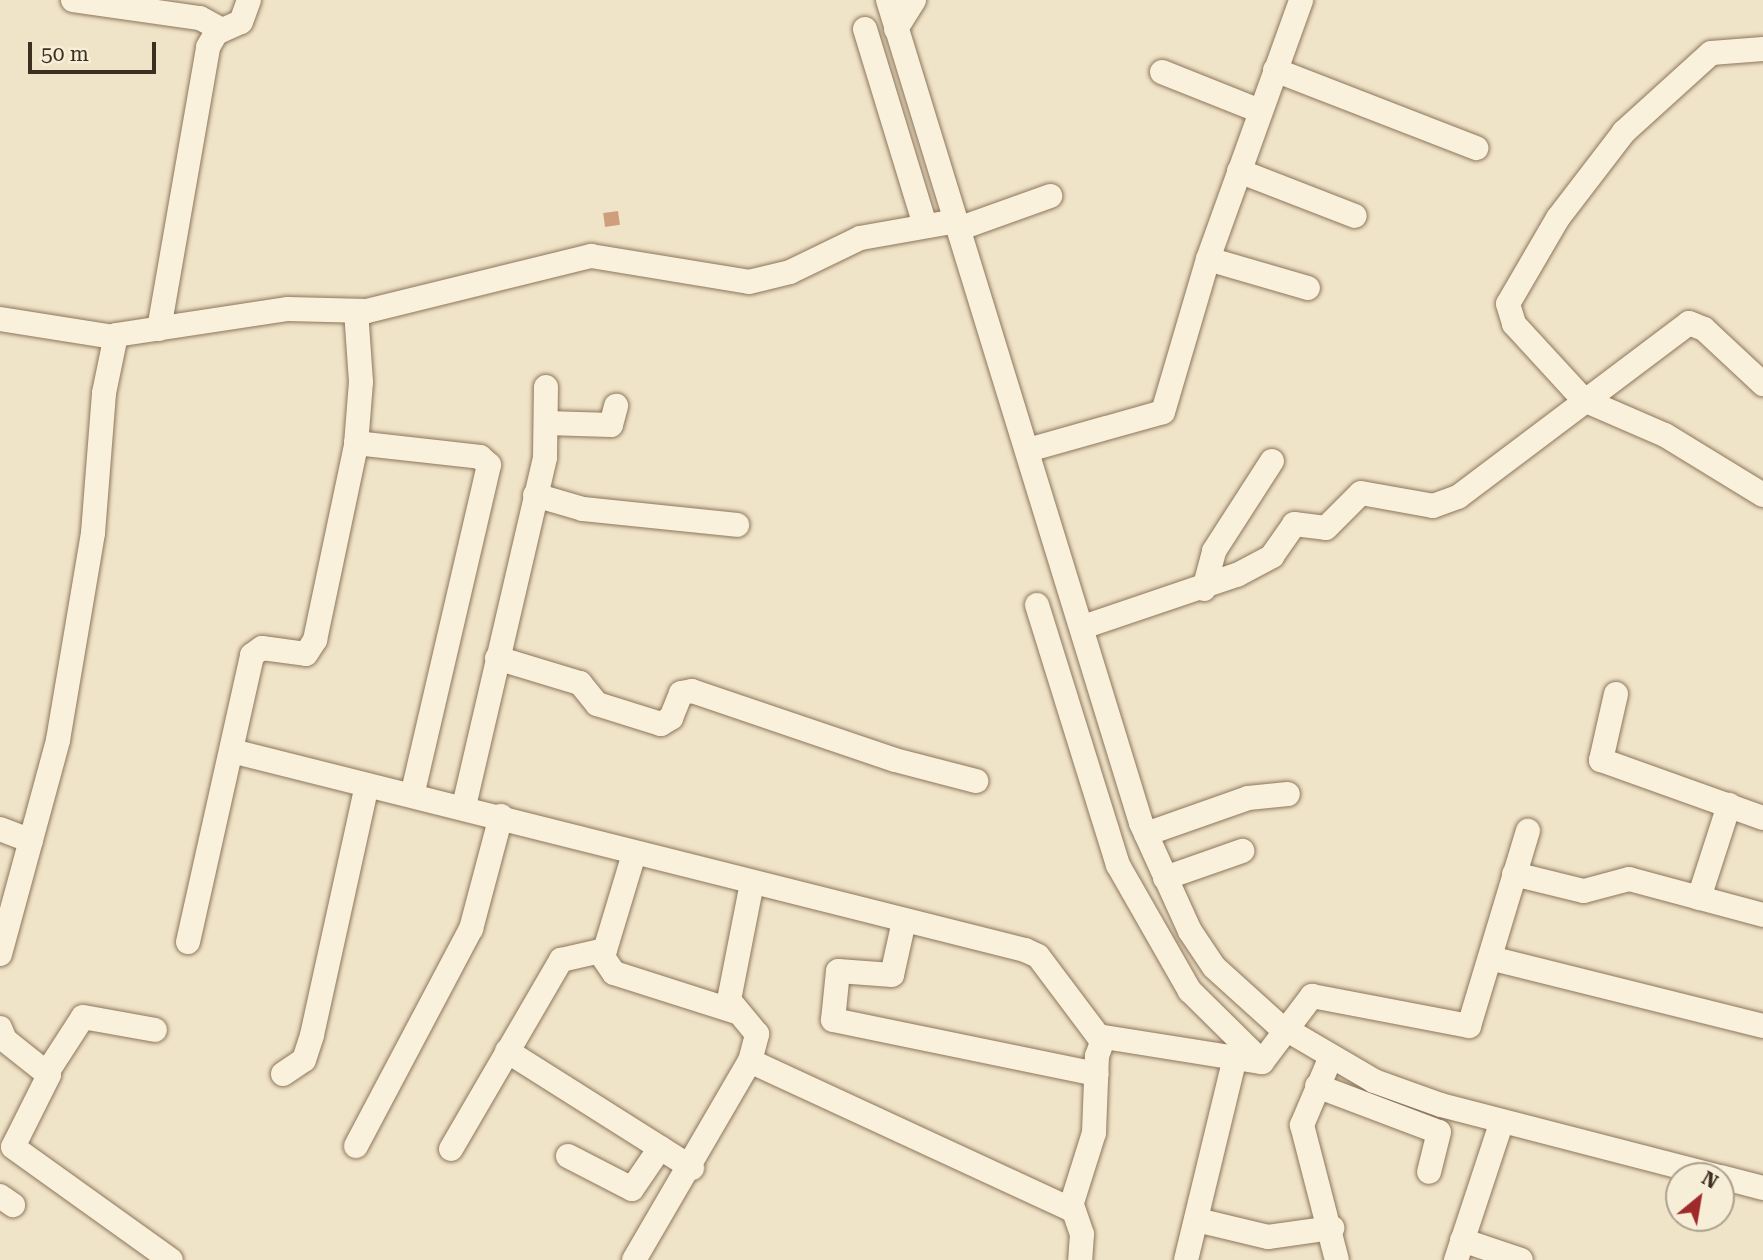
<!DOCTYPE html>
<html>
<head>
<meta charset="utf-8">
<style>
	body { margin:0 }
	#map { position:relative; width:1763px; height:1260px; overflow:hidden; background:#f0e4c8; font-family:"Roboto Serif",serif }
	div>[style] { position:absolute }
	.building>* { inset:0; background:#cf9f7d; transform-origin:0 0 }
	.roads { filter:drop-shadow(0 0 2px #8d765c) drop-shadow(0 0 2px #8d765c) }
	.minor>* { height:24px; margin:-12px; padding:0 12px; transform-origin:12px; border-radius:12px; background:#faf1dc }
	span { translate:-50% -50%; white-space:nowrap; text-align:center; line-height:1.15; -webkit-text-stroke:7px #f7eed8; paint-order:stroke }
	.north { position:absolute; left:1665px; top:1162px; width:70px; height:70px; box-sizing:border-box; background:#f7eed8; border:2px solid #ada18e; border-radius:50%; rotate:30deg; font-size:19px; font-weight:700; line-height:28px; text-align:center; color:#3d2e20 }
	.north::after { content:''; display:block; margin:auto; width:24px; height:32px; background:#9e2a2b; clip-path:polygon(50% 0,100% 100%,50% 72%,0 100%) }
	.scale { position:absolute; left:28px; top:42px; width:128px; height:32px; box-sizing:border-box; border:4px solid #3d2e20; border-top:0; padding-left:9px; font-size:21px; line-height:24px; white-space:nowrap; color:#3d2e20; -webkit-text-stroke:5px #f7eed8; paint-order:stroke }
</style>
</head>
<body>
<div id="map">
	<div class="building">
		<i style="left:618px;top:211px;width:14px;height:15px;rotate:82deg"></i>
	</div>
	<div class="roads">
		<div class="minor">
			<i style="left:73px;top:0;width:128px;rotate:8.1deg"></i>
			<i style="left:200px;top:18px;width:25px;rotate:29deg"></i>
			<i style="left:888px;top:0;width:861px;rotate:72.91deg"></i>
			<i style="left:1141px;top:823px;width:119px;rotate:65.6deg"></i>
			<i style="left:1190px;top:931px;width:43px;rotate:56.3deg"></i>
			<i style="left:1214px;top:967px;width:85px;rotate:42.1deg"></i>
			<i style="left:1277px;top:1024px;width:113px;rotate:30.4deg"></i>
			<i style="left:1374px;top:1081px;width:71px;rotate:19.7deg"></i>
			<i style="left:1441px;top:1105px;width:284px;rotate:14.5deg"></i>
			<i style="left:865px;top:29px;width:205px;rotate:73deg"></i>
			<i style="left:896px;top:29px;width:34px;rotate:-58deg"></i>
			<i style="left:1763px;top:49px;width:52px;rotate:175.6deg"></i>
			<i style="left:1711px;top:53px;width:118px;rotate:137.8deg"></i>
			<i style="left:1624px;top:132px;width:108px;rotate:127.5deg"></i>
			<i style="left:1558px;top:218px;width:99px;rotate:120.2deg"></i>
			<i style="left:1508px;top:304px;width:21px;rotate:73deg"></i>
			<i style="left:1514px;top:324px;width:103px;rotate:47.4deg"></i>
			<i style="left:1584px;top:400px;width:88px;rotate:23.4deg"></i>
			<i style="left:1665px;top:435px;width:115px;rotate:31.5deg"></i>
			<i style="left:1275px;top:70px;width:216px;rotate:21.2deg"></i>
			<i style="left:1162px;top:72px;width:105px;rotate:21.7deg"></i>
			<i style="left:1239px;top:171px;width:124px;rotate:21.2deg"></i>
			<i style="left:958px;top:229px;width:98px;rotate:-19.7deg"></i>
			<i style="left:1208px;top:259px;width:104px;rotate:16.2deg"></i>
			<i style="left:0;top:319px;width:115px;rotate:9deg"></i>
			<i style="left:159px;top:329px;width:286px;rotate:-80.1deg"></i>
			<i style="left:208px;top:47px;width:16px;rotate:-60deg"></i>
			<i style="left:216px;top:33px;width:27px;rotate:-24deg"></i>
			<i style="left:241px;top:22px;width:23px;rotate:-70deg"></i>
			<i style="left:546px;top:423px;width:65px;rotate:1.8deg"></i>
			<i style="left:611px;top:425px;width:20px;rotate:-75deg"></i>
			<i style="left:356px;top:443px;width:125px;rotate:6.4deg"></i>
			<i style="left:480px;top:457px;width:12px;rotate:42deg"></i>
			<i style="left:489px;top:465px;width:339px;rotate:103.1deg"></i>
			<i style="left:1028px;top:450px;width:140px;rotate:-15.7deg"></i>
			<i style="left:1163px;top:412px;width:159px;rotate:-73.6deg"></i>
			<i style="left:1208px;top:259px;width:275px;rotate:-70.2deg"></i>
			<i style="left:535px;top:495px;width:50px;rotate:16.3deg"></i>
			<i style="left:583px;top:509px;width:155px;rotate:5.9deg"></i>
			<i style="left:1204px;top:589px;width:39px;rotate:-75deg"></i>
			<i style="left:1214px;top:551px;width:107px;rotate:-57.2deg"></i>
			<i style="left:1037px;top:605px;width:272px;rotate:72.7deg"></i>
			<i style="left:1118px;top:865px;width:145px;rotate:60.3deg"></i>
			<i style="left:1190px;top:991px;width:101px;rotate:44.6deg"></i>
			<i style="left:1083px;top:627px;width:163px;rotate:-18.7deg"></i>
			<i style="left:1237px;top:575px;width:40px;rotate:-28deg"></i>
			<i style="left:1272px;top:556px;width:39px;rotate:-55deg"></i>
			<i style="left:1294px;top:524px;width:32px;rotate:7deg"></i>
			<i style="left:1326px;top:528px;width:49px;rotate:-45deg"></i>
			<i style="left:1361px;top:493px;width:73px;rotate:10.2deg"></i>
			<i style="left:1433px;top:506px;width:27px;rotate:-20deg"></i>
			<i style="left:1458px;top:497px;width:289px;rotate:-37deg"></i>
			<i style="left:1689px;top:323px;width:16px;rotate:22deg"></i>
			<i style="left:1704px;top:329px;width:81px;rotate:43deg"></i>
			<i style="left:497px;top:658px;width:87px;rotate:16.8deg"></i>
			<i style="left:580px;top:683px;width:27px;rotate:51deg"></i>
			<i style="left:597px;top:704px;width:67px;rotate:17.4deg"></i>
			<i style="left:661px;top:724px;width:12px;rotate:-31deg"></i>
			<i style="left:671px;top:718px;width:27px;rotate:-68deg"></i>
			<i style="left:681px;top:693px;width:11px;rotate:-10deg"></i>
			<i style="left:692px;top:691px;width:214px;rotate:18.8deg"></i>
			<i style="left:895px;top:760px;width:84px;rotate:14.5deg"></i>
			<i style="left:1616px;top:694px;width:68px;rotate:102.8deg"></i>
			<i style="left:1601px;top:760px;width:172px;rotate:19.7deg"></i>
			<i style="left:232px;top:751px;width:818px;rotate:14.09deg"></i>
			<i style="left:1025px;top:950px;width:14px;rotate:25deg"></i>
			<i style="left:1038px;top:956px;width:105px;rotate:53.1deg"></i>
			<i style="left:464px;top:806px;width:358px;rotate:-76.9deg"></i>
			<i style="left:545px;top:457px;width:70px;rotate:-89.2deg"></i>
			<i style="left:0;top:829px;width:33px;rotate:21deg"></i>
			<i style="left:1146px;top:834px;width:108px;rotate:-19.4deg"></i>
			<i style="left:1248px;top:798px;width:40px;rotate:-5.7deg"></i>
			<i style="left:1514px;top:874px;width:72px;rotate:13.7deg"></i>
			<i style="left:1584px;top:891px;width:47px;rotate:-14.9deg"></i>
			<i style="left:1629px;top:879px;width:139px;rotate:15deg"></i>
			<i style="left:1165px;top:878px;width:82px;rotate:-19.3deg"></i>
			<i style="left:1699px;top:898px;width:98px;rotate:-72.1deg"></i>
			<i style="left:904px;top:921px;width:55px;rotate:102.5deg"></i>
			<i style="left:892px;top:975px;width:54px;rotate:-175.8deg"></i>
			<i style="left:838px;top:971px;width:49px;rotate:95.8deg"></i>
			<i style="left:833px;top:1020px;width:269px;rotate:11.6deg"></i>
			<i style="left:188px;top:942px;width:294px;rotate:-77.4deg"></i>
			<i style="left:252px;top:655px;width:12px;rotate:-35deg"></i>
			<i style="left:262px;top:648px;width:44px;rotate:7.8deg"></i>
			<i style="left:306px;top:654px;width:17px;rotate:-57deg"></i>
			<i style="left:315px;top:640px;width:199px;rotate:-78.1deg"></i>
			<i style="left:356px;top:445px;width:63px;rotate:-85.5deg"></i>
			<i style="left:361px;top:382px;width:71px;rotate:-94deg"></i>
			<i style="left:0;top:954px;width:222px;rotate:-74.8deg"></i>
			<i style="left:58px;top:740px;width:210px;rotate:-80.4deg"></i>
			<i style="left:93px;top:533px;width:140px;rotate:-85.5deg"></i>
			<i style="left:104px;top:393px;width:59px;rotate:-78.3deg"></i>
			<i style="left:116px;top:335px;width:174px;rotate:-8.6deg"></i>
			<i style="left:288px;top:309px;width:79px;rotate:1.5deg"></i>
			<i style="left:367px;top:311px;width:231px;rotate:-13.8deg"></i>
			<i style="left:591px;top:256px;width:160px;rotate:9.3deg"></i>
			<i style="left:749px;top:282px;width:42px;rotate:-13.7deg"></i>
			<i style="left:790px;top:272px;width:78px;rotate:-25.9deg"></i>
			<i style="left:860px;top:238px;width:97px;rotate:-10deg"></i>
			<i style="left:601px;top:954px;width:23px;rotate:56deg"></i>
			<i style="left:614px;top:973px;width:128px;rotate:17.7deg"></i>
			<i style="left:1490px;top:958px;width:281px;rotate:14deg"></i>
			<i style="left:0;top:1028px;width:13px;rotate:67deg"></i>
			<i style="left:5px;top:1040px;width:56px;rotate:38.5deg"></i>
			<i style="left:49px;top:1075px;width:80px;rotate:116.6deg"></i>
			<i style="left:13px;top:1147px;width:194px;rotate:35.6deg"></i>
			<i style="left:507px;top:1051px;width:219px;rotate:32.3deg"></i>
			<i style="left:1330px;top:1059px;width:72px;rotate:113deg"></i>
			<i style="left:1302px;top:1125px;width:139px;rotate:75.5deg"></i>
			<i style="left:750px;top:1061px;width:28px;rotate:-75deg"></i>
			<i style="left:757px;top:1034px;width:44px;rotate:-129.5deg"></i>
			<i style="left:729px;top:1000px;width:119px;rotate:-78.9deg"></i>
			<i style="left:48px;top:1071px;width:64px;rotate:-57.1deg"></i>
			<i style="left:83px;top:1017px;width:73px;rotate:10.2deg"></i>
			<i style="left:283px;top:1074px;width:25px;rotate:-34deg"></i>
			<i style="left:304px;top:1060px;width:26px;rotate:-72deg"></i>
			<i style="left:312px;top:1035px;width:256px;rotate:-77.6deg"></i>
			<i style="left:1317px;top:1086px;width:130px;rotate:20.7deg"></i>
			<i style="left:1439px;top:1132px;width:41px;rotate:104deg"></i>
			<i style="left:356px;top:1146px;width:246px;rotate:-62.1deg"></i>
			<i style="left:471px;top:929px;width:117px;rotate:-75.1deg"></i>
			<i style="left:451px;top:1149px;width:219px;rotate:-59.8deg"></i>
			<i style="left:561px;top:960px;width:45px;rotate:-12.8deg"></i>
			<i style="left:605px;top:950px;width:100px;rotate:-73.2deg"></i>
			<i style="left:568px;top:1156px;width:72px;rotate:27.3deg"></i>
			<i style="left:632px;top:1189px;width:50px;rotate:-55.7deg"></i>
			<i style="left:1721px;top:1177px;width:43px;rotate:14.7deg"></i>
			<i style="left:0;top:1196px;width:16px;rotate:35deg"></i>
			<i style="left:1073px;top:1208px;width:28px;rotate:71deg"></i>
			<i style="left:1082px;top:1234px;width:26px;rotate:94deg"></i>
			<i style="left:1197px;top:1220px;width:73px;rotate:13.5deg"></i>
			<i style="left:1268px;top:1237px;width:65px;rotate:-8deg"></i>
			<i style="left:1462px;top:1240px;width:62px;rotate:18.7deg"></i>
			<i style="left:634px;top:1260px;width:230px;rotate:-59.8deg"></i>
			<i style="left:750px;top:1061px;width:353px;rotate:24.8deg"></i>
			<i style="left:1070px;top:1209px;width:80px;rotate:-72.5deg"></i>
			<i style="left:1094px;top:1133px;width:77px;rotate:-87.8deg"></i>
			<i style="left:1097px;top:1056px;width:20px;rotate:-70deg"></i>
			<i style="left:1104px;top:1037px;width:160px;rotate:9deg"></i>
			<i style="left:1262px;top:1062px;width:83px;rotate:-52.9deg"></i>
			<i style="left:1312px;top:996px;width:160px;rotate:10.8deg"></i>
			<i style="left:1469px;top:1026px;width:204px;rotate:-73.2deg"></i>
			<i style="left:1186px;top:1260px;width:205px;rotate:-76.4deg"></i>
			<i style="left:1456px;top:1260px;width:146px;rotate:-71.7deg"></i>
		</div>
	</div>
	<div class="north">N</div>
	<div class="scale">50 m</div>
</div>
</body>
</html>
